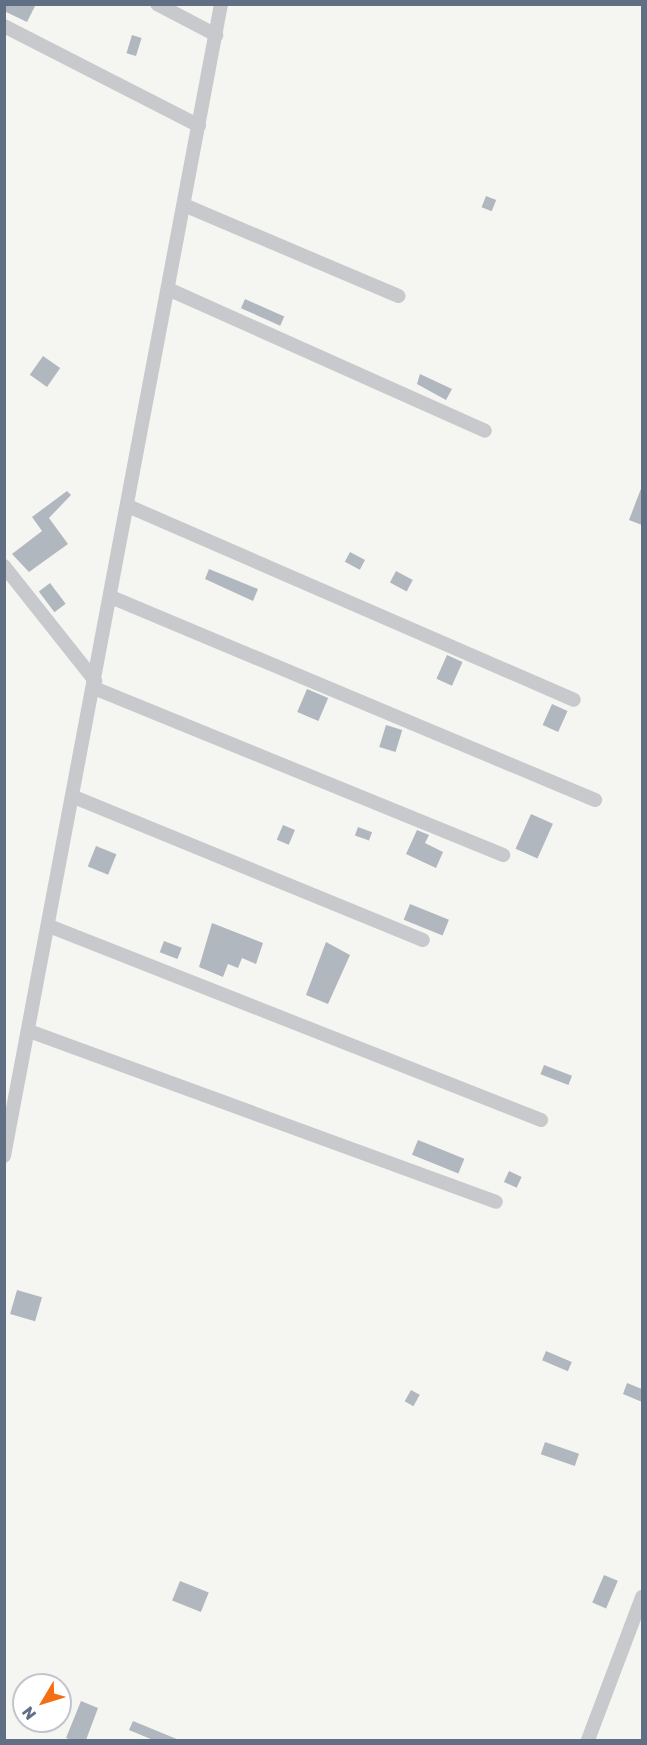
<!DOCTYPE html>
<html>
<head>
<meta charset="utf-8">
<style>
	body { margin:0 }
	#map { position:relative; width:647px; height:1745px; overflow:hidden; background:#f5f6f1; font-family:Rubik,sans-serif }
	div>[style] { position:absolute }
	.building>* { inset:0; background:#b1b7be; transform-origin:0 0 }
	.street>* { height:14px; margin:-7px; padding:0 7px; transform-origin:7px; border-radius:7px; background:#c7c9cd }
	span { translate:-50% -50%; white-space:nowrap; text-align:center; line-height:1.15; -webkit-text-stroke:6px #fff; paint-order:stroke }
	.frame { position:absolute; inset:0; border:6px solid #616f85; pointer-events:none }
	.north { position:absolute; left:12px; top:1673px; width:60px; height:60px; box-sizing:border-box; background:#fff; border:2px solid #c0c5ce; border-radius:50%; rotate:232deg; font-size:16px; font-weight:700; line-height:24px; text-align:center; color:#616f85 }
	.north::after { content:''; display:block; margin:auto; width:21px; height:27px; background:#f46f13; clip-path:polygon(50% 0,100% 100%,50% 72%,0 100%) }
</style>
</head>
<body>
<div id="map">
	<div class="building">
		<i style="clip-path:polygon(4px 4px,36px 4px,27px 22px,4px 11px)"></i>
		<i style="left:132px;top:35px;width:10px;height:19px;rotate:17deg"></i>
		<i style="left:486px;top:196px;width:11px;height:12px;rotate:22deg"></i>
		<i style="left:245px;top:299px;width:43px;height:10px;rotate:24deg"></i>
		<i style="left:43px;top:356px;width:21px;height:23px;rotate:35deg"></i>
		<i style="clip-path:polygon(420px 374px,452px 389px,446px 400px,417px 384px)"></i>
		<i style="clip-path:polygon(642px 486px,642px 525px,629px 520px)"></i>
		<i style="clip-path:polygon(67px 491px,71px 495px,49px 518px,68px 544px,29px 572px,12px 554px,42px 531px,32px 517px)"></i>
		<i style="left:350px;top:552px;width:17px;height:11px;rotate:28deg"></i>
		<i style="clip-path:polygon(209px 569px,258px 589px,253px 601px,205px 579px)"></i>
		<i style="left:396px;top:571px;width:19px;height:13px;rotate:28deg"></i>
		<i style="left:50px;top:583px;width:26px;height:14px;rotate:53deg"></i>
		<i style="left:447px;top:655px;width:17px;height:26px;rotate:24deg"></i>
		<i style="left:307px;top:689px;width:23px;height:25px;rotate:23deg"></i>
		<i style="left:552px;top:704px;width:17px;height:23px;rotate:24deg"></i>
		<i style="left:386px;top:725px;width:17px;height:23px;rotate:17deg"></i>
		<i style="left:531px;top:814px;width:24px;height:38px;rotate:24deg"></i>
		<i style="left:283px;top:825px;width:13px;height:16px;rotate:23deg"></i>
		<i style="left:358px;top:827px;width:15px;height:9px;rotate:20deg"></i>
		<i style="clip-path:polygon(417px 830px,429px 835px,425px 843px,443px 852px,436px 868px,406px 854px)"></i>
		<i style="left:96px;top:846px;width:22px;height:22px;rotate:22deg"></i>
		<i style="left:410px;top:904px;width:42px;height:17px;rotate:22deg"></i>
		<i style="clip-path:polygon(212px 923px,263px 943px,256px 964px,242px 958px,238px 968px,228px 964px,223px 977px,199px 967px)"></i>
		<i style="left:164px;top:941px;width:19px;height:12px;rotate:21deg"></i>
		<i style="clip-path:polygon(326px 942px,350px 955px,328px 1004px,306px 995px)"></i>
		<i style="left:544px;top:1065px;width:30px;height:10px;rotate:21deg"></i>
		<i style="left:418px;top:1140px;width:50px;height:16px;rotate:22deg"></i>
		<i style="left:509px;top:1171px;width:14px;height:12px;rotate:25deg"></i>
		<i style="left:17px;top:1290px;width:26px;height:25px;rotate:16deg"></i>
		<i style="left:546px;top:1351px;width:28px;height:10px;rotate:23deg"></i>
		<i style="clip-path:polygon(627px 1383px,642px 1389px,642px 1402px,623px 1394px)"></i>
		<i style="left:411px;top:1390px;width:10px;height:13px;rotate:29deg"></i>
		<i style="left:545px;top:1442px;width:36px;height:13px;rotate:19deg"></i>
		<i style="left:604px;top:1575px;width:15px;height:30px;rotate:23deg"></i>
		<i style="left:180px;top:1581px;width:31px;height:21px;rotate:22deg"></i>
		<i style="clip-path:polygon(81px 1701px,98px 1708px,86px 1740px,72px 1740px,66px 1738px)"></i>
		<i style="clip-path:polygon(133px 1721px,179px 1740px,153px 1740px,129px 1730px)"></i>
	</div>
	<div class="street">
		<i style="left:157px;top:4px;width:67px;rotate:27.7deg"></i>
		<i style="left:4px;top:26px;width:219px;rotate:27.1deg"></i>
		<i style="left:184px;top:205px;width:233px;rotate:23deg"></i>
		<i style="left:168px;top:289px;width:347px;rotate:24.1deg"></i>
		<i style="left:128px;top:506px;width:486px;rotate:23.5deg"></i>
		<i style="left:4px;top:566px;width:147px;rotate:51.6deg"></i>
		<i style="left:111px;top:597px;width:525px;rotate:22.75deg"></i>
		<i style="left:94px;top:688px;width:442px;rotate:22.2deg"></i>
		<i style="left:74px;top:797px;width:377px;rotate:22.3deg"></i>
		<i style="left:49px;top:926px;width:529px;rotate:21.52deg"></i>
		<i style="left:29px;top:1031px;width:497px;rotate:20.1deg"></i>
		<i style="left:4px;top:1156px;width:1172px;rotate:-79.33deg"></i>
		<i style="left:588px;top:1740px;width:153px;rotate:-69.3deg"></i>
	</div>
	<div class="frame"></div>
	<div class="north">N</div>
</div>
</body>
</html>
